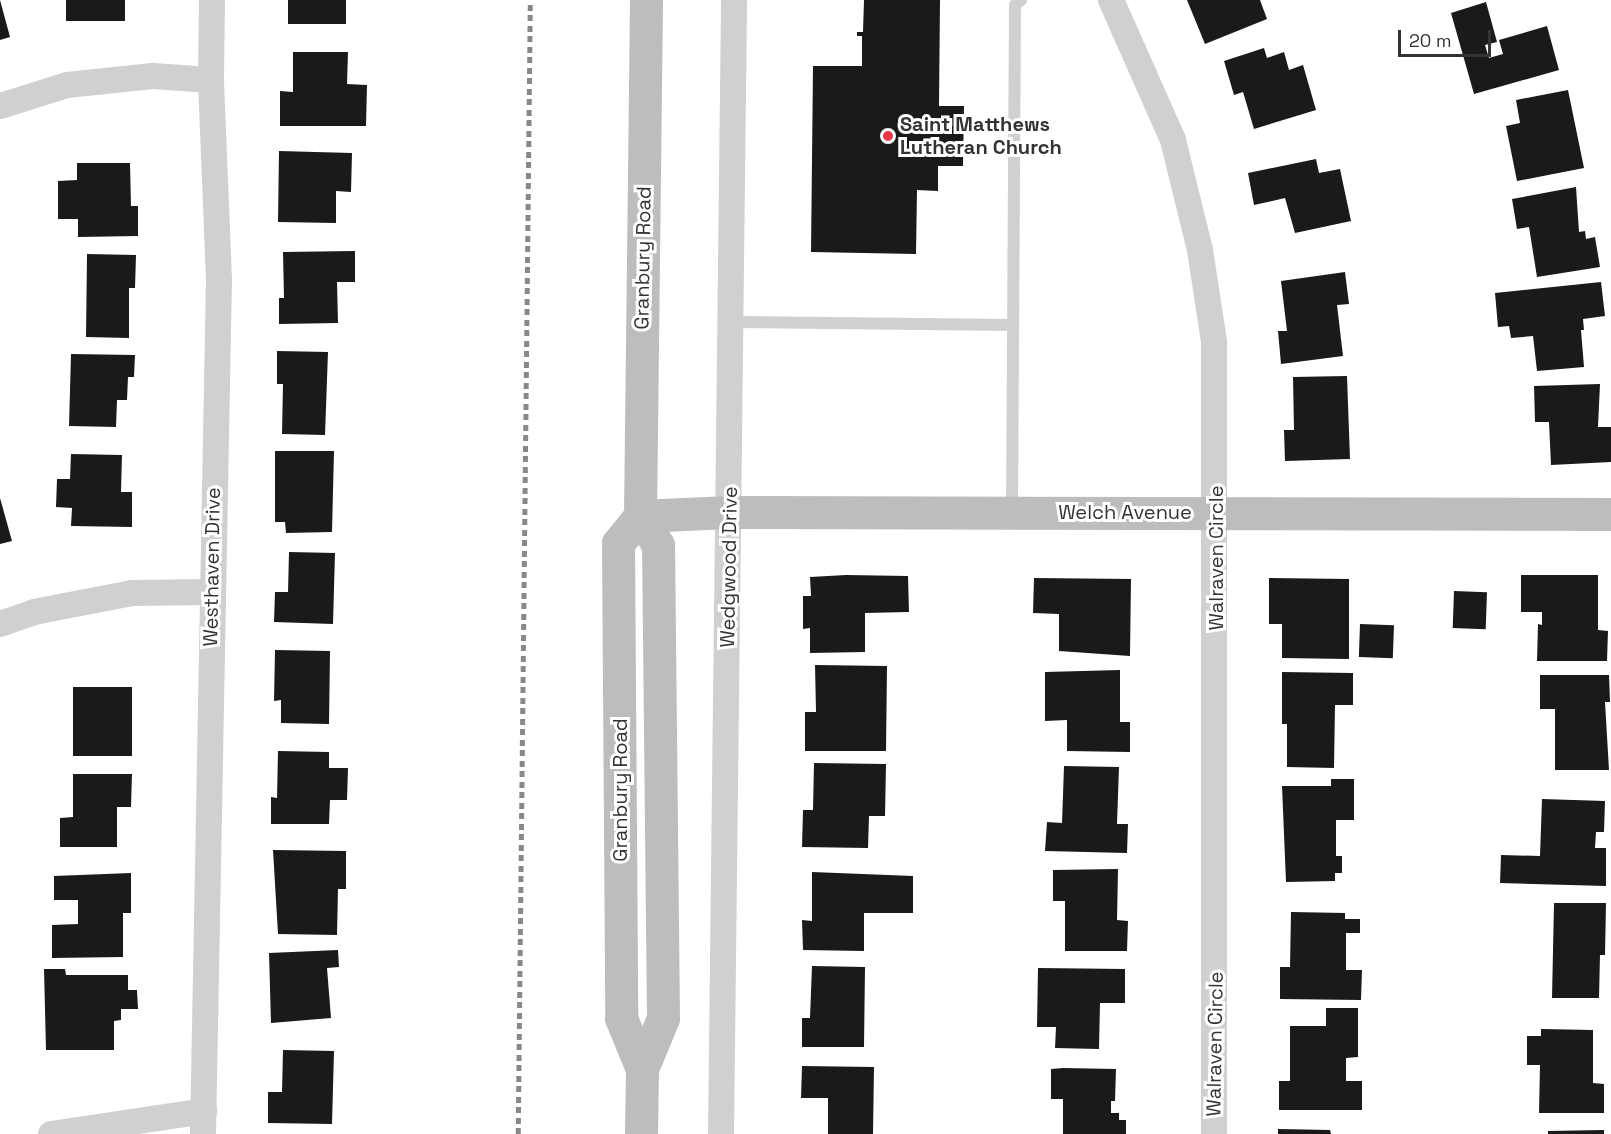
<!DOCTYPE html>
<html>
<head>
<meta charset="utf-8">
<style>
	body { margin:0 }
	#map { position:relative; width:1611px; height:1134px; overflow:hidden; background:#fff; font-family:"Space Grotesk",sans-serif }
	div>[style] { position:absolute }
	.building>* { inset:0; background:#1a1a1a; transform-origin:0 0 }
	.lane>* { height:12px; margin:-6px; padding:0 6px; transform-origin:6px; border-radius:6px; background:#d0d0d0 }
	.street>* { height:26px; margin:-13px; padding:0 13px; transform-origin:13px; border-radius:13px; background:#d0d0d0 }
	.secondary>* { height:33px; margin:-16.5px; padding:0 16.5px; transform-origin:16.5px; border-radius:16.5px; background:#bdbdbd }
	.rail>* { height:4.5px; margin-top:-2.25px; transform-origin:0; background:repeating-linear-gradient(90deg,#888 0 6px,transparent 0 10.5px) }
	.dots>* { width:16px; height:16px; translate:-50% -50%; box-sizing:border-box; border:3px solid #fff; border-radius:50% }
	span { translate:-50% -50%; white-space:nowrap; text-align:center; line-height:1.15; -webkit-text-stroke:6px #fff; paint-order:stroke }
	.poi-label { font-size:20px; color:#333; font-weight:700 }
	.left { translate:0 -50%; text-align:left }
	.street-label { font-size:20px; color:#333 }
	.scale { position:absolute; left:1398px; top:30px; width:93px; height:27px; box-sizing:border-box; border:3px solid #333; border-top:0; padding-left:8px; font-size:18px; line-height:21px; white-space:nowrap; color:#333; -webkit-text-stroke:4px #fff; paint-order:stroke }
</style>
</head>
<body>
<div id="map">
	<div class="building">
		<i style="clip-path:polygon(0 0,10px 37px,0 40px)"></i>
		<i style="left:66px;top:0;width:59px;height:21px"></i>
		<i style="left:288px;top:0;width:58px;height:24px"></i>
		<i style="clip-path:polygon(864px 0,940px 0,939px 106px,964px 106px,963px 166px,938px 166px,938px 191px,917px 190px,916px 254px,811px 252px,813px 66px,862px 66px,862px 36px,857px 36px,857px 32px,863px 32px)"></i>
		<i style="clip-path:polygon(1187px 0,1260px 0,1267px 19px,1205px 44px)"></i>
		<i style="clip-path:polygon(1486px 2px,1497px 42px,1485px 45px,1489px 58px,1503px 54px,1499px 40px,1547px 26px,1559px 70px,1474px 94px,1451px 13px)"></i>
		<i style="clip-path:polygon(1264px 48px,1267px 58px,1284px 52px,1289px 70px,1303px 65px,1316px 110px,1254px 129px,1243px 92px,1234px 95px,1224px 61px)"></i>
		<i style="clip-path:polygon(293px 52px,348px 52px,347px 84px,367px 85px,366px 126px,280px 126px,280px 91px,293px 92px)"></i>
		<i style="clip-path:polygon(1568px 90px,1584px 168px,1517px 181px,1506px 126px,1520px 123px,1516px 100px)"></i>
		<i style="clip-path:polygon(279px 151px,352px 153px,351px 192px,336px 191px,336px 223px,278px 222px)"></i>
		<i style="clip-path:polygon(1316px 159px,1319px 173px,1340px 169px,1351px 221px,1295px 233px,1285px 198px,1254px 205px,1248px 173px)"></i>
		<i style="clip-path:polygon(77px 163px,130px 163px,131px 206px,138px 206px,138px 236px,78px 237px,78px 219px,58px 219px,58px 181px,77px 180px)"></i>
		<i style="clip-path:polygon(1576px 187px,1579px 232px,1585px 231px,1586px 239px,1595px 237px,1600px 267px,1537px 277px,1529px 227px,1517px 229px,1512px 199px)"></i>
		<i style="clip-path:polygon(355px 251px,355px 282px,337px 282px,338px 323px,279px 324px,279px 298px,284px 298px,283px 252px)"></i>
		<i style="clip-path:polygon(87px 254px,136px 255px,135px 288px,129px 288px,129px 338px,86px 337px)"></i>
		<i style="clip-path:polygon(1345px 272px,1349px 304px,1337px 305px,1343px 356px,1281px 364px,1278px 331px,1287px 331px,1281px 281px)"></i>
		<i style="clip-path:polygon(1601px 282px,1605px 316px,1583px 319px,1584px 330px,1581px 330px,1584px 367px,1537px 371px,1533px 336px,1511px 338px,1509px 326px,1498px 327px,1495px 293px)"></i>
		<i style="clip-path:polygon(277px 351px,328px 352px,325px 435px,282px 434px,283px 384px,277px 384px)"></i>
		<i style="clip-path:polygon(71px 354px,135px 355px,134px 377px,128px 377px,127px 400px,117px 400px,116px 427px,69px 426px)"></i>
		<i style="clip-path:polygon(1347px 376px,1350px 459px,1285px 461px,1284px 430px,1294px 430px,1293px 377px)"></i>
		<i style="clip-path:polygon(1600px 384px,1598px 427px,1611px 427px,1611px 462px,1551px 465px,1549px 422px,1535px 422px,1534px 386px)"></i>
		<i style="clip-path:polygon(275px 451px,334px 451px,332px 532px,286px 533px,285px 522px,275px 522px)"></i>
		<i style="clip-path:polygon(71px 454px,122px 455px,121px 492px,132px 492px,132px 527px,71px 526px,72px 508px,56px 507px,57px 479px,70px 479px)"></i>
		<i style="clip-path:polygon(0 498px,12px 541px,0 544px)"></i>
		<i style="clip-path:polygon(289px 552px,335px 553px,333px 624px,274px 622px,275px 592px,288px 592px)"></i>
		<i style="clip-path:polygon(846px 575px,908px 576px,909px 612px,865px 613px,865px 652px,810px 653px,810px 628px,803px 629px,803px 596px,811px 596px,810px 577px)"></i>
		<i style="clip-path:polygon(1521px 575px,1598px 575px,1598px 630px,1608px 631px,1607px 661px,1537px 661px,1538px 624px,1542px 625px,1542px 612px,1521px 612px)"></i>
		<i style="clip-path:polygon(1034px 578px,1131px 579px,1130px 656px,1059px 651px,1059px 614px,1033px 613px)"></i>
		<i style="clip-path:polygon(1269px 578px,1349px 579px,1349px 659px,1282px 658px,1282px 624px,1269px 624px)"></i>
		<i style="left:1454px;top:591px;width:33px;height:37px;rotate:2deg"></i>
		<i style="left:1360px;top:624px;width:34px;height:33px;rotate:2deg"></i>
		<i style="clip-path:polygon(275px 650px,330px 651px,329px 724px,281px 723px,281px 700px,274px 701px)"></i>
		<i style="clip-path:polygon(815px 665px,887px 666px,886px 751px,805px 751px,805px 712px,816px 712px)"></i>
		<i style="clip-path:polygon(1120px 670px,1120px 722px,1130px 722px,1130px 752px,1067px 751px,1067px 720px,1045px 721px,1045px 672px)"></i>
		<i style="clip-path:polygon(1282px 672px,1353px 673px,1353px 705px,1335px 705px,1334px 768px,1287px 767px,1287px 724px,1282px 724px)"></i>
		<i style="clip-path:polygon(1540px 675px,1609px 675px,1610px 702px,1605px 702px,1609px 770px,1555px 770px,1555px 709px,1540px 709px)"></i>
		<i style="left:132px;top:687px;width:69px;height:59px;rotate:90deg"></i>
		<i style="clip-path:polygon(278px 751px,329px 752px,329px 768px,348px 768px,347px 800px,330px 800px,329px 824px,271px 824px,271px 797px,277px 798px)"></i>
		<i style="clip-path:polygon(814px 763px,886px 764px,885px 816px,869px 816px,868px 848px,802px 847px,803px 810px,813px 810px)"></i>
		<i style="clip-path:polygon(1064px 766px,1119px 767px,1117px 824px,1128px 824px,1127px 853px,1045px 851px,1047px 822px,1062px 823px)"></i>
		<i style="clip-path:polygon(73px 774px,132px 774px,131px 807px,117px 807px,117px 847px,60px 847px,60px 818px,73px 817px)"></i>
		<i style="clip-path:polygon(1331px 779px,1354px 779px,1354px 820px,1336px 820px,1336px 856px,1342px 856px,1342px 873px,1335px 873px,1335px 881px,1286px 882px,1282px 786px,1331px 786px)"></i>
		<i style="clip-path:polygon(1542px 799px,1605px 801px,1604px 832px,1596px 832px,1595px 848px,1606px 848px,1606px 886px,1500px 883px,1501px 855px,1540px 856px)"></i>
		<i style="clip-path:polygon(273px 850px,346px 851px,346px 889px,338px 889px,337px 935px,278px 934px)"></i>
		<i style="clip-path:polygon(1118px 869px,1117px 920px,1128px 921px,1127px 951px,1065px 951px,1065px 901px,1053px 901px,1053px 870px)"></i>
		<i style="clip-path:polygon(812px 872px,913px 876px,913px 913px,864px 913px,864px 951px,803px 950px,802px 920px,812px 921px)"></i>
		<i style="clip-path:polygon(131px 873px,131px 913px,123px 913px,123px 957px,52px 958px,52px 925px,78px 924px,78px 900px,54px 900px,54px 876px)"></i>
		<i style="clip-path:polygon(1554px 903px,1606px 903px,1605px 955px,1600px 955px,1599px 998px,1552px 998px)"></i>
		<i style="clip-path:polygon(1291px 912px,1345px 913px,1345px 919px,1360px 919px,1360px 933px,1346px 933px,1346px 970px,1362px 970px,1361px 1000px,1280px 999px,1280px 967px,1290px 967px)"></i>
		<i style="clip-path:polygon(338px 950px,339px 967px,327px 968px,331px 1018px,271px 1023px,269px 953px)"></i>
		<i style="clip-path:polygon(812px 966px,865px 967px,864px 1047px,802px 1047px,802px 1018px,810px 1018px)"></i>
		<i style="clip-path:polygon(1038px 968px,1125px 969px,1125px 1003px,1100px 1003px,1099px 1049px,1055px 1048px,1056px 1027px,1037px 1027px)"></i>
		<i style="clip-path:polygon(44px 969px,65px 969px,66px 975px,128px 975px,128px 990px,137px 990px,138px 1009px,121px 1009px,121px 1020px,114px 1021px,114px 1050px,46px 1050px)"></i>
		<i style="clip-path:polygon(1326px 1008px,1358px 1008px,1358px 1057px,1346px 1058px,1346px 1081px,1362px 1081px,1362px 1110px,1279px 1110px,1279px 1081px,1290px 1081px,1290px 1026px,1326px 1026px)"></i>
		<i style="clip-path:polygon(1541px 1029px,1593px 1030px,1593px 1083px,1604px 1084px,1604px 1113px,1539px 1113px,1540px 1065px,1527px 1065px,1527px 1036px,1541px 1036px)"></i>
		<i style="clip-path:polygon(283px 1050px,334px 1051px,332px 1124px,268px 1123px,268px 1092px,282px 1092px)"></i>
		<i style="clip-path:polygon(802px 1066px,874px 1067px,873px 1134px,828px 1134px,828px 1098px,801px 1098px)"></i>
		<i style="clip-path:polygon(1063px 1068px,1116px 1069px,1115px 1101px,1111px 1101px,1111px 1113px,1119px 1113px,1119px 1120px,1126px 1120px,1126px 1134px,1063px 1134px,1063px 1099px,1051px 1099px,1051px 1069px)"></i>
		<i style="clip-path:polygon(1278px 1129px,1330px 1130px,1331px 1134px,1278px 1134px)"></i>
		<i style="clip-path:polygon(1604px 1130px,1604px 1134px,1548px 1134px,1548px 1131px)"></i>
	</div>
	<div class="lane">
		<i style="left:731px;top:322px;width:281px;rotate:0.6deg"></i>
		<i style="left:1012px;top:512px;width:507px;rotate:-89.66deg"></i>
		<i style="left:1015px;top:5px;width:8px;rotate:-40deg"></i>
	</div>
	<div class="street">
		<i style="left:1111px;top:0;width:153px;rotate:66.1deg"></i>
		<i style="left:1173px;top:140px;width:113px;rotate:76.2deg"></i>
		<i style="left:1200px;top:250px;width:93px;rotate:81.3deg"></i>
		<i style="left:1214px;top:342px;width:792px;rotate:90deg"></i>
		<i style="left:0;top:106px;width:70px;rotate:-17.4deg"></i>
		<i style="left:67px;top:85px;width:86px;rotate:-6deg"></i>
		<i style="left:153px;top:76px;width:58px;rotate:3.9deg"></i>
		<i style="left:0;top:624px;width:36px;rotate:-19deg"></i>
		<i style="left:34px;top:612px;width:100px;rotate:-11deg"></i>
		<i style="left:132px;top:593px;width:79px;rotate:-0.7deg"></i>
		<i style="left:51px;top:1134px;width:155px;rotate:-8.5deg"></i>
		<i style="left:203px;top:1134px;width:854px;rotate:-88.93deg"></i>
		<i style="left:219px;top:280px;width:200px;rotate:-92.3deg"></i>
		<i style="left:211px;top:80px;width:80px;rotate:-89.3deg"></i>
		<i style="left:721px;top:1134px;width:1134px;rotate:-89.34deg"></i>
	</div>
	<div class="secondary">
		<i style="left:640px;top:516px;width:89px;rotate:-2.6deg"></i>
		<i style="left:729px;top:512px;width:882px;rotate:0.13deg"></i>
		<i style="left:640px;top:516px;width:35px;rotate:129deg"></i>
		<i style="left:618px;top:543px;width:475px;rotate:89.6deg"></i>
		<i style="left:621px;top:1018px;width:55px;rotate:67.6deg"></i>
		<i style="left:642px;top:1069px;width:65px;rotate:90.9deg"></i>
		<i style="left:642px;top:1069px;width:55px;rotate:-67.6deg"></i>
		<i style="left:663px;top:1018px;width:473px;rotate:-90.6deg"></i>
		<i style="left:658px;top:545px;width:34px;rotate:-122deg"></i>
		<i style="left:640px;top:516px;width:516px;rotate:-89.33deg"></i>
	</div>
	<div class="rail">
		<i style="left:518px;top:1134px;width:1134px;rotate:-89.39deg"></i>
	</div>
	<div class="dots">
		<i style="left:888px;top:136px;background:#e63946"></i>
	</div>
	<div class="poi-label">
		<span class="left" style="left:900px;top:136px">Saint Matthews<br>Lutheran Church</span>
	</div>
	<div class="street-label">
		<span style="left:643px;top:258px;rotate:-89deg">Granbury Road</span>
		<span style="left:1125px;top:512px">Welch Avenue</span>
		<span style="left:1216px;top:558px;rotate:-90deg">Walraven Circle</span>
		<span style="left:212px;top:567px;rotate:-89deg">Westhaven Drive</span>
		<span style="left:729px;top:567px;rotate:-89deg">Wedgwood Drive</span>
		<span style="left:620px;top:790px;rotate:-90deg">Granbury Road</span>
		<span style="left:1215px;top:1044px;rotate:-89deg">Walraven Circle</span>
	</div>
	<div class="scale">20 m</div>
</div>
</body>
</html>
